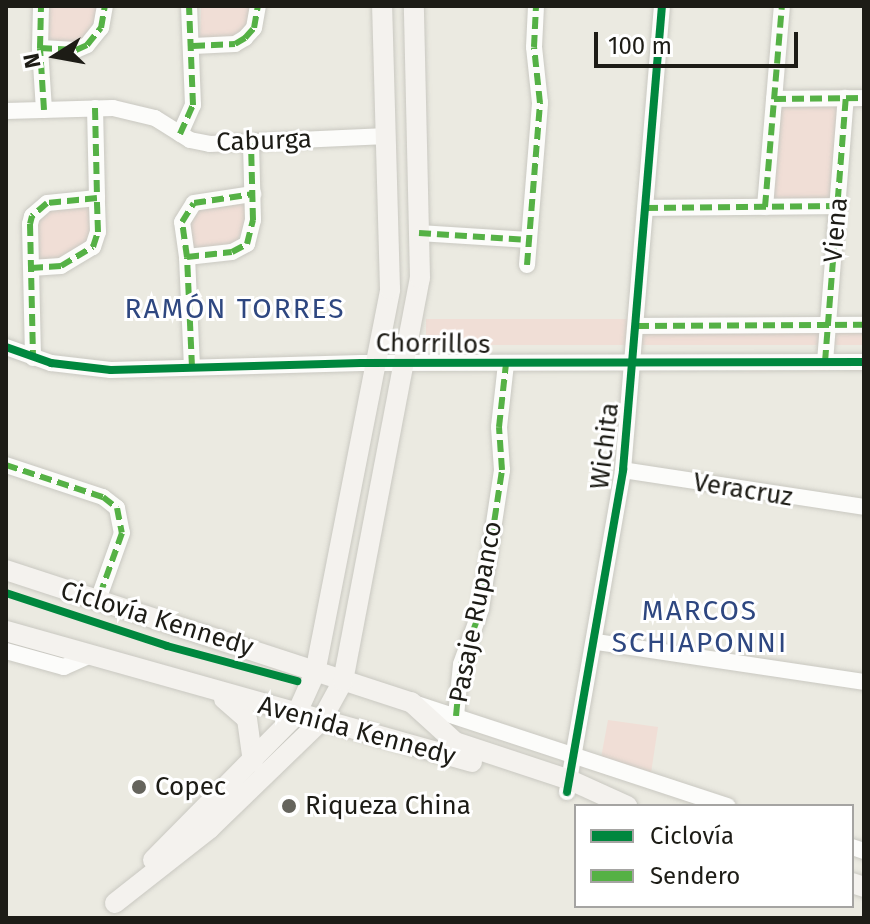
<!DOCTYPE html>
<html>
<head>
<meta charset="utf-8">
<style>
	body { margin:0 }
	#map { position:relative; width:870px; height:924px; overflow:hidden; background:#ebeae1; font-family:"Fira Sans",sans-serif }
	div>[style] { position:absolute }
	.green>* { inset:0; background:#f0ded6; transform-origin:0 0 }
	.roads { filter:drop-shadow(0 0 2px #c9c8c1) drop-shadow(0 0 2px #c9c8c1) }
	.minor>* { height:16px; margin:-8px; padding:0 8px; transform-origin:8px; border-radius:8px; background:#fcfcfa }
	.major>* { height:20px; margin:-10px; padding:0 10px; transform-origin:10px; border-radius:10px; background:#f4f2ee }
	.quiet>* { height:6px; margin-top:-3px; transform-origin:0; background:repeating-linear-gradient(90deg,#55b145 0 12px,transparent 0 18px) }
	.cycleway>* { height:8px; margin:-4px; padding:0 4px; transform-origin:4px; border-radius:4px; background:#00873e }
	.dots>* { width:22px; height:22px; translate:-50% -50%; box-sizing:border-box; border:4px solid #fff; border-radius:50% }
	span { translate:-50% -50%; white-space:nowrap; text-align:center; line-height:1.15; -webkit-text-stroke:6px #fff; paint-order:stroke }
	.street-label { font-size:26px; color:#1d1c16 }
	.poi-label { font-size:26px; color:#1d1c16 }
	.left { translate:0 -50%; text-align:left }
	.neighbourhood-label { font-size:28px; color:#2e4780; letter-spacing:2px }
	.frame { position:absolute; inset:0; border:8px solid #1d1c16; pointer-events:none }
	.legend { position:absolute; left:574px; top:804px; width:280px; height:104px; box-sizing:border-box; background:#fff; border:2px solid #a5a4a2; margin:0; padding:10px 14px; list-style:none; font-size:24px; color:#1d1c16 }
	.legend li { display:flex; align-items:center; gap:16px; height:40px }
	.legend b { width:40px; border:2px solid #a5a4a2 }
	.north { position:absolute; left:16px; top:16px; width:80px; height:80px; -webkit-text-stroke:6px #fff; paint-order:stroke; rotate:259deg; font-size:22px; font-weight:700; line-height:32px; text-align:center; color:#1d1c16 }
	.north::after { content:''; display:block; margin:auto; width:28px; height:36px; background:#1d1c16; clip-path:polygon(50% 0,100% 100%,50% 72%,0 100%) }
	.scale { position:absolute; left:594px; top:32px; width:204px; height:36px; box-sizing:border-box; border:4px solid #1d1c16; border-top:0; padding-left:10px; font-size:24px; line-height:28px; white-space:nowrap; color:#1d1c16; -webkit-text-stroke:6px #fff; paint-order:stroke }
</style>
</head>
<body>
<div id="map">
	<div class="green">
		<i style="clip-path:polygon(45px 6px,100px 6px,100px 13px,84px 41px,45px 44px)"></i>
		<i style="clip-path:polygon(201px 6px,251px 6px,248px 24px,232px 37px,200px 43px)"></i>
		<i style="clip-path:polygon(791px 103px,839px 106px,834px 194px,829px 198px,776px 201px,772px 195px,779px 108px)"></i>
		<i style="clip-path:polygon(246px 199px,246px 220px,236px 244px,190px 251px,187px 233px,197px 207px)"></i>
		<i style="clip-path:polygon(93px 203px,93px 237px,60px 261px,35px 263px,36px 218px,49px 208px)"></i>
		<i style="left:864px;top:319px;width:26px;height:438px;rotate:90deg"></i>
		<i style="clip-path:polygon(608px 720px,658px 727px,651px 773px,601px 758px)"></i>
	</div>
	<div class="roads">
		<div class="minor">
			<i style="left:193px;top:46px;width:42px;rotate:-2.7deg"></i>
			<i style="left:235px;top:44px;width:12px;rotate:-31deg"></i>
			<i style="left:245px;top:38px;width:13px;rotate:-48deg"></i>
			<i style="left:254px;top:28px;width:22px;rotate:-80deg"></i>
			<i style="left:40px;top:48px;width:42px;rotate:-88.6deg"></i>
			<i style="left:774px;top:99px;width:90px;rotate:-0.6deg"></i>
			<i style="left:95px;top:108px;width:90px;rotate:88.7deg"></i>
			<i style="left:44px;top:110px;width:62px;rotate:-93.7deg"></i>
			<i style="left:40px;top:48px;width:36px;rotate:3deg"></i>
			<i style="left:76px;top:50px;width:12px;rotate:-24deg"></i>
			<i style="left:87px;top:45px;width:22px;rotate:-51deg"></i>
			<i style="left:101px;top:28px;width:22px;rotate:-80deg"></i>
			<i style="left:6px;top:111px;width:107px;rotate:-1.6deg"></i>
			<i style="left:113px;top:108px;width:43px;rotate:13.4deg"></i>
			<i style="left:155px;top:118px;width:41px;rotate:32.2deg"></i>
			<i style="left:190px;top:140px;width:20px;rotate:11deg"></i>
			<i style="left:210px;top:144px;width:177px;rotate:-2.6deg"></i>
			<i style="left:180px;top:134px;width:32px;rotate:-66deg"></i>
			<i style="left:193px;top:105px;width:99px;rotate:-92.3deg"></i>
			<i style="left:765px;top:207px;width:202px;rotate:-85.2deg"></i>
			<i style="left:646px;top:208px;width:192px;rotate:-0.6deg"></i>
			<i style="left:419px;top:233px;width:110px;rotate:3.6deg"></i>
			<i style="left:187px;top:257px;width:35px;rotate:-98deg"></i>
			<i style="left:182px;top:222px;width:22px;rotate:-58deg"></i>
			<i style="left:194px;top:203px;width:60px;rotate:-8.7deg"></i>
			<i style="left:527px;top:265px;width:163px;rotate:-85.4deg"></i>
			<i style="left:540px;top:103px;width:56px;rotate:-96.1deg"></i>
			<i style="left:534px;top:47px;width:41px;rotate:-87.2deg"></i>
			<i style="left:31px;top:268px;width:30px;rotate:-4deg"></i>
			<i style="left:61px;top:266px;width:37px;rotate:-31deg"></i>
			<i style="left:93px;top:247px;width:16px;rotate:-72deg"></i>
			<i style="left:98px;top:232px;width:34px;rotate:-92deg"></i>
			<i style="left:97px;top:198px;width:50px;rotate:174.3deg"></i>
			<i style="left:47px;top:203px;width:20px;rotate:139deg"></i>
			<i style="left:32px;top:216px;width:8px;rotate:104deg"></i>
			<i style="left:30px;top:224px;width:134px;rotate:88.7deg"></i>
			<i style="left:637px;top:326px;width:227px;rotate:-0.3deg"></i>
			<i style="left:6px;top:347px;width:48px;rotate:19.6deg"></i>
			<i style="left:51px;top:363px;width:60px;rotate:6.7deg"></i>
			<i style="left:111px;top:370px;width:250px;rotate:-1.6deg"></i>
			<i style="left:361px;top:363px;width:503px;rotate:-0.11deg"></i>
			<i style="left:825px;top:362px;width:265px;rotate:-85.5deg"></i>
			<i style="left:192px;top:367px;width:110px;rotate:-92.6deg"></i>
			<i style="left:187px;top:257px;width:45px;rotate:-6.3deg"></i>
			<i style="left:232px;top:252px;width:17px;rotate:-28deg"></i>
			<i style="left:247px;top:244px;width:25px;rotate:-76deg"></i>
			<i style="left:253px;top:220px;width:77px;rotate:-91.5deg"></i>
			<i style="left:6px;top:465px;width:102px;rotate:18.3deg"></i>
			<i style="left:103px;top:497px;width:18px;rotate:38deg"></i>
			<i style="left:117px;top:508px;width:25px;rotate:79deg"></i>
			<i style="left:122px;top:533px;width:71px;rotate:109.7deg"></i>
			<i style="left:623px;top:470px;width:244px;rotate:8.7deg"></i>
			<i style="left:597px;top:642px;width:270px;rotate:8.5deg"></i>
			<i style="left:6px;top:651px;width:60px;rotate:15.4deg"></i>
			<i style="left:64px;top:667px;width:27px;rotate:-24deg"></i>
			<i style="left:414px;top:703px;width:330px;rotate:18.2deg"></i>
			<i style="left:456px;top:716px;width:52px;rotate:-84.5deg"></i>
			<i style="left:461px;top:664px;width:59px;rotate:-70deg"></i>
			<i style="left:481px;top:609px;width:141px;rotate:-81.4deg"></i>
			<i style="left:502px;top:470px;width:43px;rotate:-94deg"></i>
			<i style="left:499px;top:427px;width:63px;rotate:-83.7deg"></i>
			<i style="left:567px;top:792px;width:327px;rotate:-80.1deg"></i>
			<i style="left:623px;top:470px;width:466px;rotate:-85.2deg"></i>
			<i style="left:852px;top:847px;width:13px;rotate:18deg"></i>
		</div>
		<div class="major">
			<i style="left:6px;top:570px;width:426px;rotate:18.1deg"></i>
			<i style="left:411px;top:702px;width:59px;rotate:42.3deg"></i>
			<i style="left:455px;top:742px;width:121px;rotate:18.3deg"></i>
			<i style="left:570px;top:780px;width:63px;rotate:24.5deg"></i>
			<i style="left:6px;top:631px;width:484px;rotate:15.7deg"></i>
			<i style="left:224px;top:699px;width:30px;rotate:41deg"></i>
			<i style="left:247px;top:719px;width:43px;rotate:82.1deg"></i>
			<i style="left:153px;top:860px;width:204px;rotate:-45.4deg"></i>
			<i style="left:296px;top:715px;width:46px;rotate:-65.7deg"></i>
			<i style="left:315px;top:673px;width:391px;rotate:-78.9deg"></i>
			<i style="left:390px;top:289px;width:283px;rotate:-91.6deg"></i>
			<i style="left:852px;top:883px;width:13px;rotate:18deg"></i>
			<i style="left:115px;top:903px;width:120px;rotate:-38.2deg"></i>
			<i style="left:209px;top:829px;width:156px;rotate:-44deg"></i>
			<i style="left:321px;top:721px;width:46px;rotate:-61.2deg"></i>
			<i style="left:343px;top:681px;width:410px;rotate:-79.2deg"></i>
			<i style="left:420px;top:278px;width:272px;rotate:-91.3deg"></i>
		</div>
	</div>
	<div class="quiet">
		<i style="left:193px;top:46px;width:42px;rotate:-2.7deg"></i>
		<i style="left:235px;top:44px;width:12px;rotate:-31deg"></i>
		<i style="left:245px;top:38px;width:13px;rotate:-48deg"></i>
		<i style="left:254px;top:28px;width:22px;rotate:-80deg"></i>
		<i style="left:40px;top:48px;width:42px;rotate:-88.6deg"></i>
		<i style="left:774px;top:99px;width:90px;rotate:-0.6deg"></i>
		<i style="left:95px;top:108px;width:90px;rotate:88.7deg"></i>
		<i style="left:44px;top:110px;width:62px;rotate:-93.7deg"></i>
		<i style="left:40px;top:48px;width:36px;rotate:3deg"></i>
		<i style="left:76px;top:50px;width:12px;rotate:-24deg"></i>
		<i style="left:87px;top:45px;width:22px;rotate:-51deg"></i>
		<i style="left:101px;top:28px;width:22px;rotate:-80deg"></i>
		<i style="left:180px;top:134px;width:32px;rotate:-66deg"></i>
		<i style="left:193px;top:105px;width:99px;rotate:-92.3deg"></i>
		<i style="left:765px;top:207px;width:202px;rotate:-85.2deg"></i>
		<i style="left:646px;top:208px;width:192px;rotate:-0.6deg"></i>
		<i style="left:419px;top:233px;width:110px;rotate:3.6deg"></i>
		<i style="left:187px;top:257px;width:35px;rotate:-98deg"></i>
		<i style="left:182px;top:222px;width:22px;rotate:-58deg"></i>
		<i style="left:194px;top:203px;width:60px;rotate:-8.7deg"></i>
		<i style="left:527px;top:265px;width:163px;rotate:-85.4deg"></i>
		<i style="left:540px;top:103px;width:56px;rotate:-96.1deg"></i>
		<i style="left:534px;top:47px;width:41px;rotate:-87.2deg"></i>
		<i style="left:31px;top:268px;width:30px;rotate:-4deg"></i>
		<i style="left:61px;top:266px;width:37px;rotate:-31deg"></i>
		<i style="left:93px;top:247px;width:16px;rotate:-72deg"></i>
		<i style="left:98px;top:232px;width:34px;rotate:-92deg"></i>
		<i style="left:97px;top:198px;width:50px;rotate:174.3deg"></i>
		<i style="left:47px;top:203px;width:20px;rotate:139deg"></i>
		<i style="left:32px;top:216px;width:8px;rotate:104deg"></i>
		<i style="left:30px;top:224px;width:134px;rotate:88.7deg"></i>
		<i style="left:637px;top:326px;width:227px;rotate:-0.3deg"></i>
		<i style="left:825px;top:362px;width:265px;rotate:-85.5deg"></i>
		<i style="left:192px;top:367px;width:110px;rotate:-92.6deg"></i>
		<i style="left:187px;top:257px;width:45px;rotate:-6.3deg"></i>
		<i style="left:232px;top:252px;width:17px;rotate:-28deg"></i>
		<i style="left:247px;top:244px;width:25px;rotate:-76deg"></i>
		<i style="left:253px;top:220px;width:77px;rotate:-91.5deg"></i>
		<i style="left:6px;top:465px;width:102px;rotate:18.3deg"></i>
		<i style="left:103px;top:497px;width:18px;rotate:38deg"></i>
		<i style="left:117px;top:508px;width:25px;rotate:79deg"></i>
		<i style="left:122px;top:533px;width:71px;rotate:109.7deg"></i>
		<i style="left:456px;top:716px;width:52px;rotate:-84.5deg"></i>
		<i style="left:461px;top:664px;width:59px;rotate:-70deg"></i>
		<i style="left:481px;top:609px;width:141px;rotate:-81.4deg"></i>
		<i style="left:502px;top:470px;width:43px;rotate:-94deg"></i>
		<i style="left:499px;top:427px;width:63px;rotate:-83.7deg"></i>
	</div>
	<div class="cycleway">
		<i style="left:6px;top:347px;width:48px;rotate:19.6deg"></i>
		<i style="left:51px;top:363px;width:60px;rotate:6.7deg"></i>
		<i style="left:111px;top:370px;width:250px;rotate:-1.6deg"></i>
		<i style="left:361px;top:363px;width:503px;rotate:-0.11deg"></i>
		<i style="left:6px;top:593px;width:169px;rotate:18.2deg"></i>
		<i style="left:167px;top:646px;width:135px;rotate:15.1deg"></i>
		<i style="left:567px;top:792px;width:327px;rotate:-80.1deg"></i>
		<i style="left:623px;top:470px;width:466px;rotate:-85.2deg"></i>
	</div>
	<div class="dots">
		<i style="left:139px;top:787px;background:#65645d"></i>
		<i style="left:289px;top:806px;background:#65645d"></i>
	</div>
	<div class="street-label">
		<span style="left:264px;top:141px;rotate:-2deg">Caburga</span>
		<span style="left:836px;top:230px;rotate:-85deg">Viena</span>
		<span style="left:433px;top:344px;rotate:1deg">Chorrillos</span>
		<span style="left:605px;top:446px;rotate:-83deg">Wichita</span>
		<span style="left:743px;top:490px;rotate:9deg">Veracruz</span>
		<span style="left:476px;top:612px;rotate:-79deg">Pasaje Rupanco</span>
		<span style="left:157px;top:619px;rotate:17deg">Ciclovía Kennedy</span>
		<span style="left:357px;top:731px;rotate:15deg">Avenida Kennedy</span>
	</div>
	<div class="poi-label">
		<span class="left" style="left:155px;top:787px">Copec</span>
		<span class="left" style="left:305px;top:806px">Riqueza China</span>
	</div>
	<div class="neighbourhood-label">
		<span style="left:235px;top:309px">RAMÓN TORRES</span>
		<span style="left:700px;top:627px">MARCOS<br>SCHIAPONNI</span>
	</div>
	<div class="frame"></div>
	<ul class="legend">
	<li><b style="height:10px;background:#00873e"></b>Ciclovía</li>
	<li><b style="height:10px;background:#55b145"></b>Sendero</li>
	</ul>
	<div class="north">N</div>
	<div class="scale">100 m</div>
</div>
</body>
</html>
